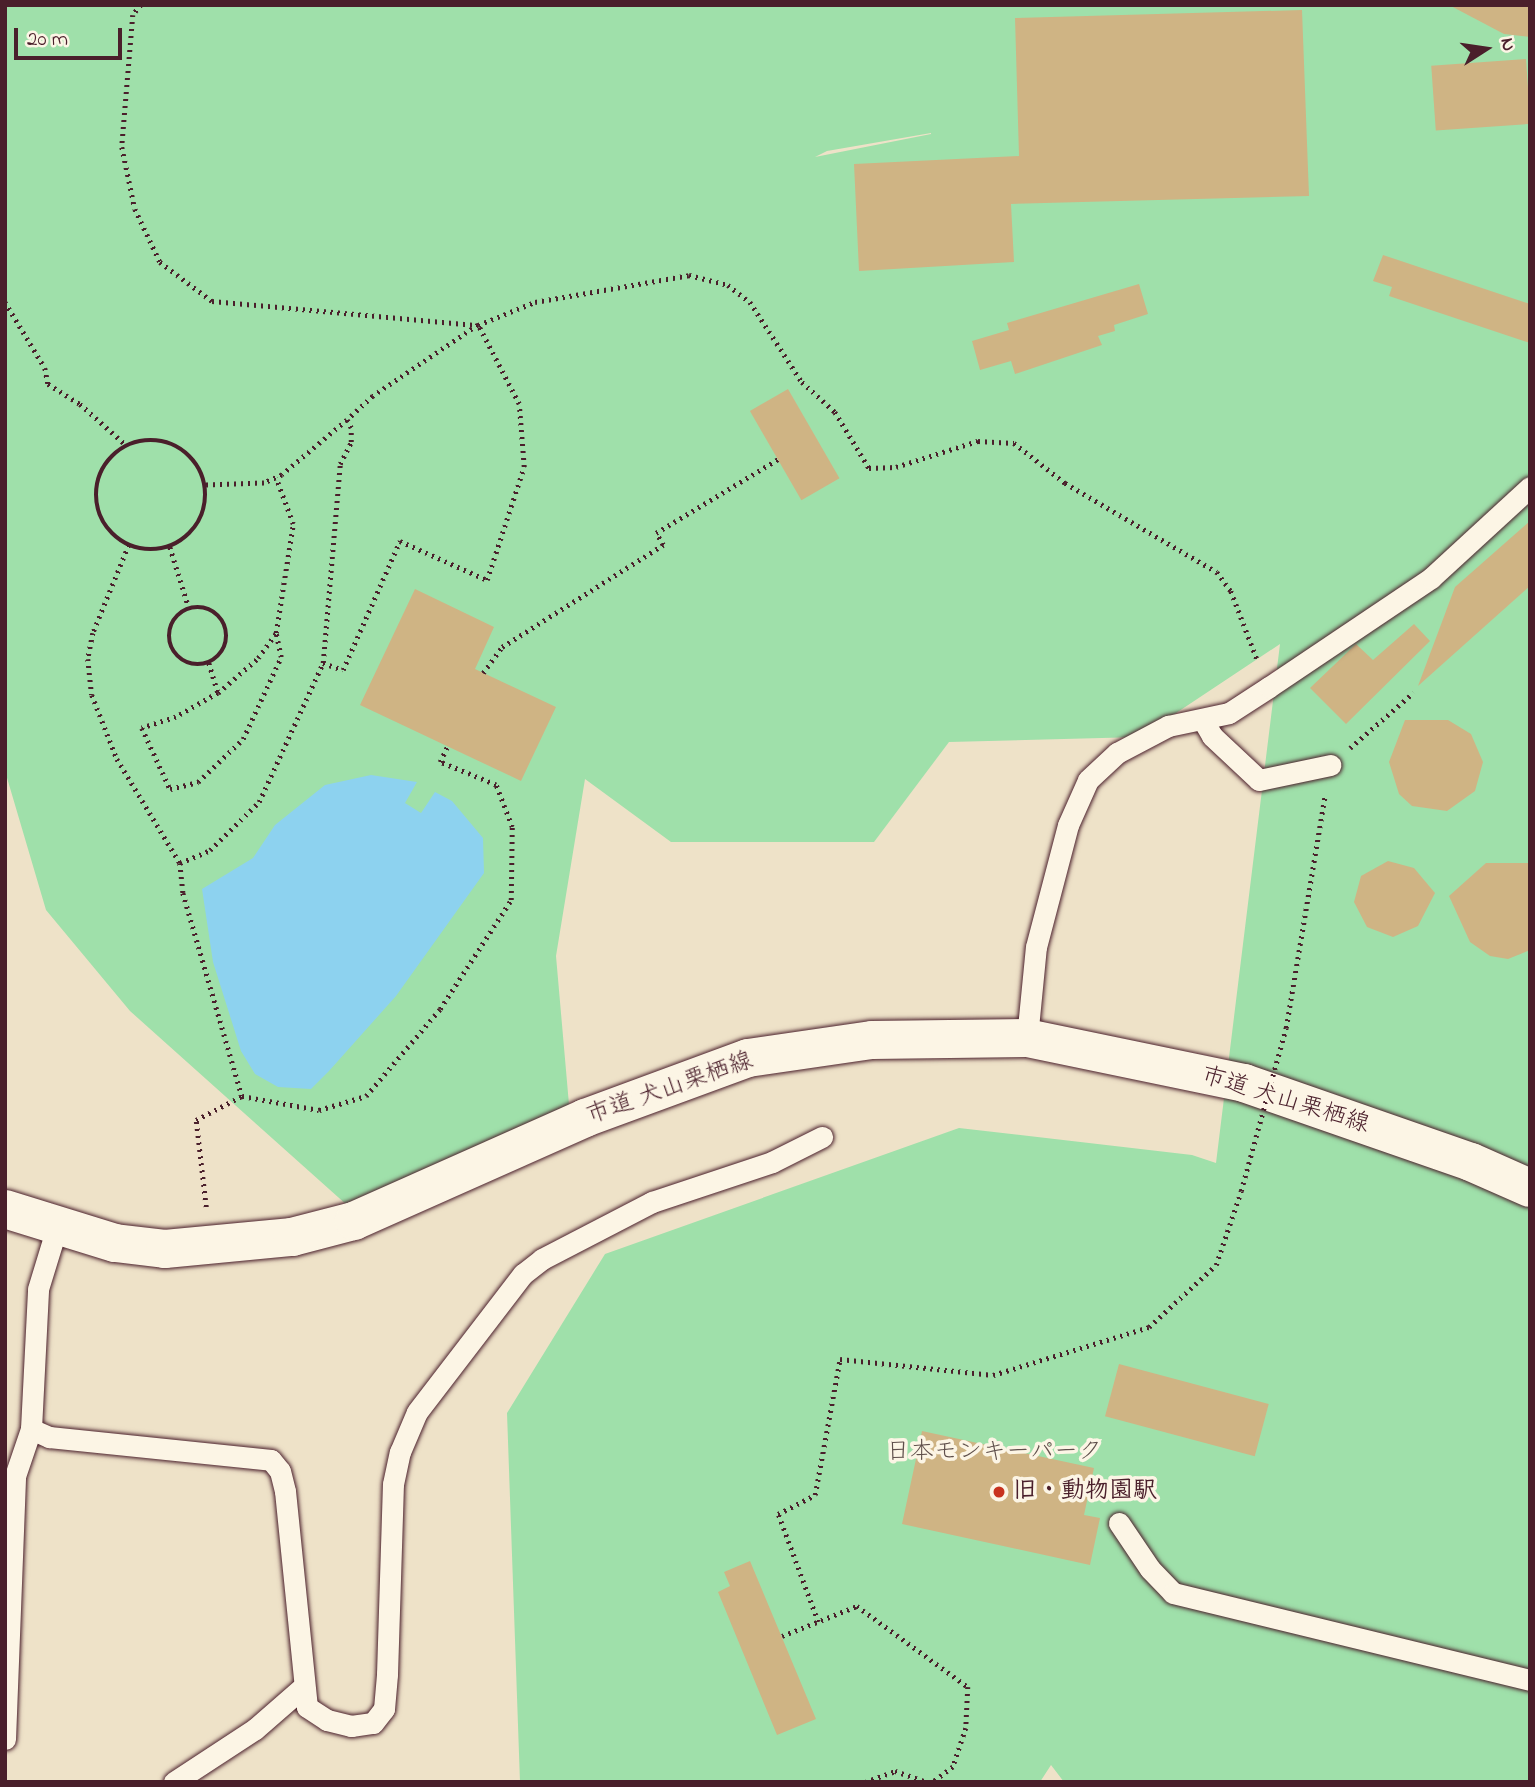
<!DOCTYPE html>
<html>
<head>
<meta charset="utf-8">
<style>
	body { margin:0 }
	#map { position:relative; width:1535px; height:1787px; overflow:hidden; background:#eee2c8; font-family:"Indie Flower","Klee One",sans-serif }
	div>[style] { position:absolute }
	.green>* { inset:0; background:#9fe0aa }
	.water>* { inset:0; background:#8dd2ef }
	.building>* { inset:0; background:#cfb484; transform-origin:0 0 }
	.path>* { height:4.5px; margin-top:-2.25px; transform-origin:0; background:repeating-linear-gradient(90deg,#4a1f2b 0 2px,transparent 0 7px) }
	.path>.ring { margin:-2.25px; padding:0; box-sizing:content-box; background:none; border:4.5px solid #4a1f2b; border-radius:50% }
	.roads { filter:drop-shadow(0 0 2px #4a1f2b) drop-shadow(0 0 2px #4a1f2b) }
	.lane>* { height:21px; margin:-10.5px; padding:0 10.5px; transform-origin:10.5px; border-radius:10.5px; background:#fcf5e5 }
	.secondary>* { height:38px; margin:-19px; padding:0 19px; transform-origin:19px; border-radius:19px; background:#fcf5e5 }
	.path-bridge>* { height:4.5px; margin-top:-2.25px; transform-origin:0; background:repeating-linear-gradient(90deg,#4a1f2b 0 2px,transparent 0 7px) }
	.dots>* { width:19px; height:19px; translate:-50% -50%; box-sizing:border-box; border:4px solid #fcf5e5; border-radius:50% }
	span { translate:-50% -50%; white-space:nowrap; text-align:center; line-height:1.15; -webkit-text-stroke:7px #fcf5e5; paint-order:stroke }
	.street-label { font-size:24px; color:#4a1f2b }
	.park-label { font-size:24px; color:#5f4f4b }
	.poi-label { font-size:24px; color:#4a1f2b; font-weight:700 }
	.left { translate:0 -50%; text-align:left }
	.frame { position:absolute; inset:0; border:7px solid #4a1f2b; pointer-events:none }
	.north { position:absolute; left:1451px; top:14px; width:70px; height:70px; -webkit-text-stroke:5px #fcf5e5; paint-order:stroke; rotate:78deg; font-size:19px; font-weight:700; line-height:28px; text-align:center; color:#4a1f2b }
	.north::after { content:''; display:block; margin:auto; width:24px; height:32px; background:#4a1f2b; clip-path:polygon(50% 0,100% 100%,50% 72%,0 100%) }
	.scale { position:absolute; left:14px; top:28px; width:108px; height:32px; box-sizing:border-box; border:4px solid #4a1f2b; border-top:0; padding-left:9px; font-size:21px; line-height:24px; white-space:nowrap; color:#4a1f2b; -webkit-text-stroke:5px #fcf5e5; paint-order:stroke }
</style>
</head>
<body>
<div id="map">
	<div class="green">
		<i style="clip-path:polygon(evenodd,5px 5px,1530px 5px,1530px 1782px,1064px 1782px,1051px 1765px,1040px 1782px,520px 1782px,507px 1413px,605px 1254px,959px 1128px,1192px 1155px,1216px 1163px,1280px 644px,1140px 737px,949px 742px,874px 842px,671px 842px,585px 779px,556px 956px,570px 1116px,348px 1206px,130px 1011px,46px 910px,5px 771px,5px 5px,931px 133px,931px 134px,815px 157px,827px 151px,931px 133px)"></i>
	</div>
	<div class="water">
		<i style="clip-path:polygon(371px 775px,417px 782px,405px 803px,421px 813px,435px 792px,452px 801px,483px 838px,484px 873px,396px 996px,329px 1071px,311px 1089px,278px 1087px,255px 1074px,241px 1051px,213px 962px,202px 889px,253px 858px,275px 825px,325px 785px)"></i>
	</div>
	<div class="building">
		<i style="clip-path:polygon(1449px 5px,1530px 5px,1530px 37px,1504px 34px)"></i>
		<i style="clip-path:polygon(1302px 10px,1309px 196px,1011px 204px,1014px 262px,859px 271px,854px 164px,1019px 156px,1015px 18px)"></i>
		<i style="left:1526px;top:59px;width:65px;height:95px;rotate:86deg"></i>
		<i style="clip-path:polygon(1383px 255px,1530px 304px,1530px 343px,1389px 296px,1392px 287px,1373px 281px)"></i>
		<i style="clip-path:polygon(1139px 284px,1148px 314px,1114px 325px,1115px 331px,1098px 336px,1102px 345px,1015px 374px,1011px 361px,980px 370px,972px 341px,1009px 330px,1007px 323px)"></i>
		<i style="left:788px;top:389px;width:103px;height:44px;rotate:60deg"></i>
		<i style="clip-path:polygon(1530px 521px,1530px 586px,1418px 686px,1455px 587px)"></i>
		<i style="clip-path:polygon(415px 589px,494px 627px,475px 669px,556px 707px,521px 781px,360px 705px)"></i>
		<i style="clip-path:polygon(1414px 624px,1430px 641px,1346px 724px,1310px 688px,1356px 644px,1373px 660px)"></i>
		<i style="clip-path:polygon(1405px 720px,1448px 720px,1471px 734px,1483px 762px,1475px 791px,1447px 811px,1412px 806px,1399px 794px,1389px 762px)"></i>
		<i style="clip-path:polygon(1388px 861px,1414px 868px,1435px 893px,1418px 926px,1393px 937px,1367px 927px,1354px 902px,1361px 876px)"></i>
		<i style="clip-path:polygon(1486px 863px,1530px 863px,1530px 950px,1508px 959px,1490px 956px,1470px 942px,1449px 896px)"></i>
		<i style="left:1119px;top:1364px;width:155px;height:54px;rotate:15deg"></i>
		<i style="clip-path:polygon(922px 1431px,1094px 1468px,1084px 1515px,1100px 1518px,1090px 1565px,902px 1524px)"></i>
		<i style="clip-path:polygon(750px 1561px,816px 1719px,777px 1735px,718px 1592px,730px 1586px,724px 1572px)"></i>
	</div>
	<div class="path">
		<i style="left:141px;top:5px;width:13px;rotate:129deg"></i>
		<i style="left:133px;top:15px;width:132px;rotate:94.8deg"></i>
		<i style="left:122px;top:147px;width:63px;rotate:78.2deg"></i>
		<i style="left:135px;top:209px;width:59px;rotate:64.7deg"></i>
		<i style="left:160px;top:262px;width:65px;rotate:36.9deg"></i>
		<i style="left:212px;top:301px;width:267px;rotate:5.2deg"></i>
		<i style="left:478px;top:325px;width:61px;rotate:-22deg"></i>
		<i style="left:535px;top:302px;width:156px;rotate:-9.9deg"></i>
		<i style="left:689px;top:275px;width:40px;rotate:14.4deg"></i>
		<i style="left:728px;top:285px;width:28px;rotate:38deg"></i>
		<i style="left:750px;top:302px;width:95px;rotate:57deg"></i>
		<i style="left:802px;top:382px;width:45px;rotate:42.3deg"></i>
		<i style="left:835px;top:412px;width:66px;rotate:58.7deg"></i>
		<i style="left:869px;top:468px;width:27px;rotate:-2deg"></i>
		<i style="left:896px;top:467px;width:86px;rotate:-17.6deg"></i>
		<i style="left:978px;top:441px;width:36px;rotate:3deg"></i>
		<i style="left:1014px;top:443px;width:65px;rotate:38.1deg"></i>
		<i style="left:1065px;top:483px;width:176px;rotate:30.4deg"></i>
		<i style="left:1217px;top:572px;width:24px;rotate:54deg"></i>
		<i style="left:1231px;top:591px;width:73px;rotate:69.1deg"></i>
		<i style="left:5px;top:302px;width:77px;rotate:58.8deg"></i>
		<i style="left:45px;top:368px;width:16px;rotate:79deg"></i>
		<i style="left:48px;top:384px;width:38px;rotate:32deg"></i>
		<i style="left:80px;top:404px;width:62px;rotate:41.7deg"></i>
		<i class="ring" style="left:96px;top:440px;width:105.5px;height:105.5px"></i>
		<i style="left:129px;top:545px;width:95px;rotate:112.2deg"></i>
		<i style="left:93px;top:633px;width:26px;rotate:101deg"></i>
		<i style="left:88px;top:659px;width:36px;rotate:84deg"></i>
		<i style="left:92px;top:695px;width:69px;rotate:68.7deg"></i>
		<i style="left:117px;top:759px;width:122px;rotate:58.8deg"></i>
		<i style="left:180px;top:863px;width:30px;rotate:84deg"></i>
		<i style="left:183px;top:893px;width:211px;rotate:73.8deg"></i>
		<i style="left:170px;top:547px;width:64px;rotate:72.7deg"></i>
		<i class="ring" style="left:169px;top:607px;width:53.5px;height:53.5px"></i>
		<i style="left:209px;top:663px;width:31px;rotate:73deg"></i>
		<i style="left:218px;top:693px;width:53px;rotate:-41.2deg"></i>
		<i style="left:258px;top:658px;width:31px;rotate:-54deg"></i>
		<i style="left:276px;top:633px;width:110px;rotate:-81.1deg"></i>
		<i style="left:293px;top:524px;width:49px;rotate:-110.3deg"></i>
		<i style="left:323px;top:663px;width:21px;rotate:19deg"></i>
		<i style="left:343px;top:670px;width:141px;rotate:-66.2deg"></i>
		<i style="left:400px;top:541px;width:95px;rotate:24.1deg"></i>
		<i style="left:487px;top:580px;width:119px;rotate:-71.9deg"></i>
		<i style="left:524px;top:467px;width:63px;rotate:-94.5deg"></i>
		<i style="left:519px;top:404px;width:89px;rotate:-117.4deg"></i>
		<i style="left:478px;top:325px;width:127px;rotate:145.9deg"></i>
		<i style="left:373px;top:396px;width:35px;rotate:137deg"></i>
		<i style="left:483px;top:673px;width:32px;rotate:-54deg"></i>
		<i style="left:502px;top:647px;width:191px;rotate:-32.4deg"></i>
		<i style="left:663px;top:545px;width:14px;rotate:-120deg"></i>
		<i style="left:656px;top:533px;width:143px;rotate:-31.2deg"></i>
		<i style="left:218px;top:693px;width:48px;rotate:150.3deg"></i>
		<i style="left:176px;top:717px;width:36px;rotate:162deg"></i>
		<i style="left:142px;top:728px;width:67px;rotate:65.3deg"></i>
		<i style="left:170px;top:789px;width:29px;rotate:-14deg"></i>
		<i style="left:198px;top:782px;width:62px;rotate:-43.7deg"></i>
		<i style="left:243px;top:739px;width:90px;rotate:-65.1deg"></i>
		<i style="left:281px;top:657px;width:25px;rotate:-102deg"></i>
		<i style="left:1350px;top:748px;width:84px;rotate:-41.1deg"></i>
		<i style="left:180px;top:863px;width:33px;rotate:-23deg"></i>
		<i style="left:210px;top:850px;width:69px;rotate:-44.4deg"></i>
		<i style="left:259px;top:802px;width:153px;rotate:-65.3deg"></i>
		<i style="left:323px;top:663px;width:200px;rotate:-85.1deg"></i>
		<i style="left:340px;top:464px;width:25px;rotate:-63deg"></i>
		<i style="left:351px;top:442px;width:14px;rotate:-90deg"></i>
		<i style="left:351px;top:428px;width:9px;rotate:-117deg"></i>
		<i style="left:347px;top:420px;width:85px;rotate:139.8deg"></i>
		<i style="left:282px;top:475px;width:20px;rotate:156deg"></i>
		<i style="left:264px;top:483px;width:58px;rotate:178deg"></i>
		<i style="left:1286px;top:1028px;width:235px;rotate:-80.5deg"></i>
		<i style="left:206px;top:1207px;width:88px;rotate:-96.6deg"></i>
		<i style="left:196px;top:1120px;width:52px;rotate:-27.6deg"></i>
		<i style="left:242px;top:1096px;width:78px;rotate:10.3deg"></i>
		<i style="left:319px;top:1110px;width:49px;rotate:-16.6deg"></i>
		<i style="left:366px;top:1096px;width:114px;rotate:-49.6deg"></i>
		<i style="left:440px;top:1009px;width:130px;rotate:-56.9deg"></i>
		<i style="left:511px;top:900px;width:73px;rotate:-89.2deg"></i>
		<i style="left:512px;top:827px;width:45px;rotate:-110.9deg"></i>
		<i style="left:496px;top:785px;width:61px;rotate:-157.7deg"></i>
		<i style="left:440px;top:762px;width:17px;rotate:-65deg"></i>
		<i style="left:818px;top:1622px;width:115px;rotate:-110.3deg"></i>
		<i style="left:778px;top:1514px;width:42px;rotate:-27.2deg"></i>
		<i style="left:815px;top:1495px;width:138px;rotate:-79.6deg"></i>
		<i style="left:840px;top:1359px;width:154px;rotate:6deg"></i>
		<i style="left:993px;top:1375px;width:163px;rotate:-17.1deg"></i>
		<i style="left:1149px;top:1327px;width:91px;rotate:-42.8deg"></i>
		<i style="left:1216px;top:1265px;width:78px;rotate:-71.3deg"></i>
		<i style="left:782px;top:1636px;width:81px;rotate:-21.8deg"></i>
		<i style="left:857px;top:1606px;width:137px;rotate:36.1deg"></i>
		<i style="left:968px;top:1687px;width:41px;rotate:92.8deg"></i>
		<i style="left:966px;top:1728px;width:41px;rotate:108.4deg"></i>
		<i style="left:953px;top:1767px;width:25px;rotate:143deg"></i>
		<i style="left:865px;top:1782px;width:32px;rotate:-20deg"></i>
		<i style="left:895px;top:1771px;width:34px;rotate:19deg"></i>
	</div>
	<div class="roads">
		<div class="lane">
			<i style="left:1204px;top:722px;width:16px;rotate:60deg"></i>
			<i style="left:1212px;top:736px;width:64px;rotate:43.1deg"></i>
			<i style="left:1259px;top:780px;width:73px;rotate:-11.9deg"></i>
			<i style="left:1027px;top:1038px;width:91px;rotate:-84.4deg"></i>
			<i style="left:1036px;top:947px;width:126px;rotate:-75.3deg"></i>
			<i style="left:1068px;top:825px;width:49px;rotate:-66deg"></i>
			<i style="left:1088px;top:780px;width:40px;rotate:-43deg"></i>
			<i style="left:1117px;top:753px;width:58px;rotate:-27.9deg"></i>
			<i style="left:1168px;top:726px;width:62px;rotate:-12deg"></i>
			<i style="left:1229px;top:713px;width:48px;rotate:-33deg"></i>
			<i style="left:1269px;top:687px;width:195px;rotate:-33.9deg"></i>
			<i style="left:1431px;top:578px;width:134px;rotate:-42.6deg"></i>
			<i style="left:31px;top:1429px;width:20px;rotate:24deg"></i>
			<i style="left:49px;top:1437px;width:223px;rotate:5.9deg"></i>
			<i style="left:271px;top:1460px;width:14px;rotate:51deg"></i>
			<i style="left:280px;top:1471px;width:21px;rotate:76deg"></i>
			<i style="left:285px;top:1491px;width:217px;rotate:84.2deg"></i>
			<i style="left:307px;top:1707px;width:24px;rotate:33deg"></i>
			<i style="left:327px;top:1720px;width:25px;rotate:14deg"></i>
			<i style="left:351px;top:1726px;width:22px;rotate:-8deg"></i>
			<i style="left:373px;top:1723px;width:18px;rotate:-52deg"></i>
			<i style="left:384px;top:1709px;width:35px;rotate:-85deg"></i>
			<i style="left:387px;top:1674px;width:190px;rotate:-88.2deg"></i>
			<i style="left:393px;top:1484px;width:33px;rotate:-78deg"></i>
			<i style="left:400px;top:1452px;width:43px;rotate:-67deg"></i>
			<i style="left:417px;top:1412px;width:174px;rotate:-52.5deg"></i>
			<i style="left:523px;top:1274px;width:24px;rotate:-38deg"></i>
			<i style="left:542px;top:1259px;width:124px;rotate:-27.4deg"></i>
			<i style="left:652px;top:1202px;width:126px;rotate:-18.4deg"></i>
			<i style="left:772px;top:1162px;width:56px;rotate:-26.6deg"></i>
			<i style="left:1119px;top:1523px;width:55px;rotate:56deg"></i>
			<i style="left:1150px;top:1569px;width:33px;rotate:46deg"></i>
			<i style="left:1173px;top:1593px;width:367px;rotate:13.7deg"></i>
			<i style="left:5px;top:1739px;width:263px;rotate:-87.8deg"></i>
			<i style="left:15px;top:1476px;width:50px;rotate:-71.2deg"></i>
			<i style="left:31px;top:1429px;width:140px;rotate:-87.1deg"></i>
			<i style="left:38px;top:1289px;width:65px;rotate:-73deg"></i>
			<i style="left:174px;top:1782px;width:97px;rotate:-33.2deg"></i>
			<i style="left:255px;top:1729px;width:62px;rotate:-41.1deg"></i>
		</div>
		<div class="secondary">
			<i style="left:5px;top:1209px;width:115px;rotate:17.2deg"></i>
			<i style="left:115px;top:1243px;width:50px;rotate:6.8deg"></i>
			<i style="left:165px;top:1249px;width:128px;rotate:-5.4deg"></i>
			<i style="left:292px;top:1237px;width:64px;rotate:-14.5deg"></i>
			<i style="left:354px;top:1221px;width:253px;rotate:-24deg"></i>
			<i style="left:585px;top:1118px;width:174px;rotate:-20.2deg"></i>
			<i style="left:748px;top:1058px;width:125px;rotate:-8.3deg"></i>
			<i style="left:872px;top:1040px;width:155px;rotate:-0.7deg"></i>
			<i style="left:1027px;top:1038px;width:222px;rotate:11.7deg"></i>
			<i style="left:1244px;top:1083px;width:240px;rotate:19.2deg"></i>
			<i style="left:1471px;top:1162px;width:64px;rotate:23.8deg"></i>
		</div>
	</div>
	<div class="path-bridge">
		<i style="left:1241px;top:1191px;width:169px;rotate:-74.6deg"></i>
	</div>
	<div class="dots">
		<i style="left:999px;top:1492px;background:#c8321e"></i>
	</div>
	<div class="street-label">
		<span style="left:670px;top:1089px;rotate:-19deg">市道 犬山栗栖線</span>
		<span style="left:1285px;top:1101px;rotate:17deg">市道 犬山栗栖線</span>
	</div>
	<div class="park-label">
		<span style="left:994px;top:1453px">日本モンキーパーク</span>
	</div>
	<div class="poi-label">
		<span class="left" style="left:1013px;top:1492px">旧・動物園駅</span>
	</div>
	<div class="frame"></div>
	<div class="north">N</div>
	<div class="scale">20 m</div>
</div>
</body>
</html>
